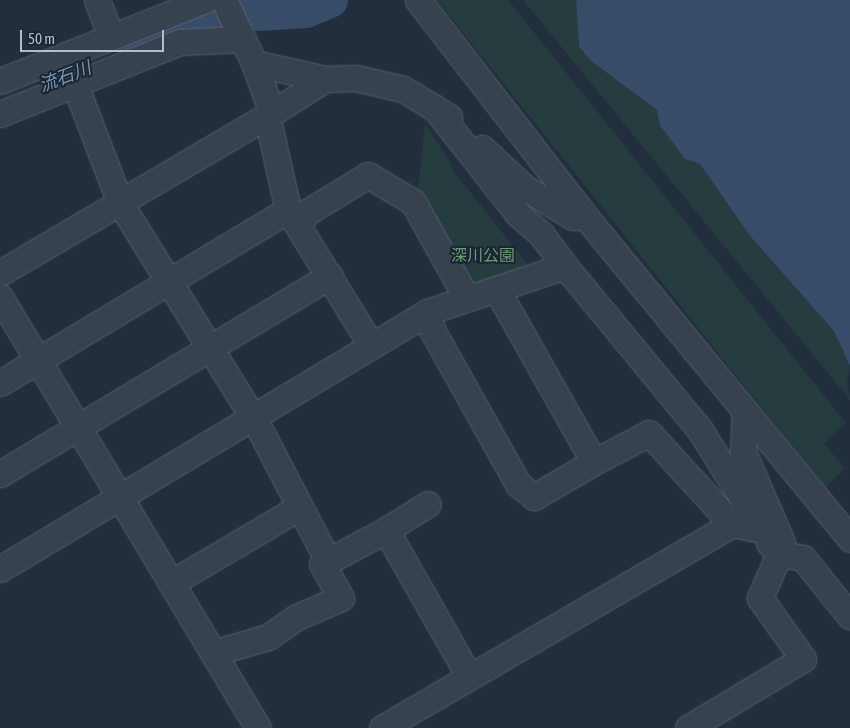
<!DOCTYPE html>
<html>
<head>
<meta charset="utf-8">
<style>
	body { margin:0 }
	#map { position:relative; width:850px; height:728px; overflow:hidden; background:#242f3e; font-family:"Asap Condensed","Noto Sans JP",sans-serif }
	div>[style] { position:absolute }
	.green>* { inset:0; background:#263c3f }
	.water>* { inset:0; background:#394c67 }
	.river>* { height:35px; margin:-17.5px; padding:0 17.5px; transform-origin:17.5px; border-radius:17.5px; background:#394c67 }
	.roads { filter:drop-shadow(0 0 1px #565f6c) drop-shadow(0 0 1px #565f6c) }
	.minor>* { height:25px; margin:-12.5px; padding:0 12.5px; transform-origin:12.5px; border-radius:12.5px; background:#38414e }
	span { translate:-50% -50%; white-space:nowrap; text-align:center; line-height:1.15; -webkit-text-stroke:4px #1d2633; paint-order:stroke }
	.park-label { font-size:16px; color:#6b9a76 }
	.water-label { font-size:18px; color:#7c92b1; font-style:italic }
	.scale { position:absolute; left:20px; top:30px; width:144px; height:22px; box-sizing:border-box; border:2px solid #b4bcc9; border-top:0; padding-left:6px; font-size:15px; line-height:18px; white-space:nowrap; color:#b4bcc9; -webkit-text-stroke:4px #1d2633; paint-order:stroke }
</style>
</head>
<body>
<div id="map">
	<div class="green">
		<i style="clip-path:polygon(437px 0,508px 0,846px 423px,824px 443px,845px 469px,825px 487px)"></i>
		<i style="clip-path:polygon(523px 0,576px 0,579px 47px,591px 61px,657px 110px,685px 159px,700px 164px,750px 236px,834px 331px,850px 366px,847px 382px,850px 400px)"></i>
		<i style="clip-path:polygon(425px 124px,451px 163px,452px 169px,531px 269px,478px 286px,467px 283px,417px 195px)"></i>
	</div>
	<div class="water">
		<i style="clip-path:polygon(576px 0,850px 0,850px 366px,834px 331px,750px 236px,700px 164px,685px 159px,660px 125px,657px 110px,591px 61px,579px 47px)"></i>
	</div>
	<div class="river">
		<i style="left:136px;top:49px;width:65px;rotate:-24.6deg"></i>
		<i style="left:195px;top:22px;width:30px;rotate:-14deg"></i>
		<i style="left:224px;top:15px;width:81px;rotate:-3.5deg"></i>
		<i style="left:305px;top:10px;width:27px;rotate:-22deg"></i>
	</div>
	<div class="roads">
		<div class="minor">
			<i style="left:97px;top:0;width:39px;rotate:69deg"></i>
			<i style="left:224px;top:0;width:70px;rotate:64.5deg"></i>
			<i style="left:254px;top:63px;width:73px;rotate:12.7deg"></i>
			<i style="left:325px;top:79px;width:31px;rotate:-2deg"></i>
			<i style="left:356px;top:78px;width:48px;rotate:13.2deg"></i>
			<i style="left:403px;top:89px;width:54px;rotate:31.3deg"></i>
			<i style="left:418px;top:0;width:273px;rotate:52.3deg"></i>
			<i style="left:585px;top:216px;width:418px;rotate:50.6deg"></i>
			<i style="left:64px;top:56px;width:157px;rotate:69.1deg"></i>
			<i style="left:120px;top:203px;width:251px;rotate:58.2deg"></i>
			<i style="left:254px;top:63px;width:53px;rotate:70.2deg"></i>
			<i style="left:0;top:81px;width:220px;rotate:-21.6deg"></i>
			<i style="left:0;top:114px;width:194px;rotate:-21.8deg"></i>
			<i style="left:180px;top:42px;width:62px;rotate:-2.8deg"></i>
			<i style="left:267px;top:116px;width:96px;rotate:77.4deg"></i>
			<i style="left:288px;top:210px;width:158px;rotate:58.4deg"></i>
			<i style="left:482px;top:148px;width:59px;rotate:42.9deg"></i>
			<i style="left:525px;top:188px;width:56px;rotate:31.1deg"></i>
			<i style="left:573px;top:217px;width:12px;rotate:-5deg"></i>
			<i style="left:297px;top:224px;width:18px;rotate:-47deg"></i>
			<i style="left:309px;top:211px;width:69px;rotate:-31.4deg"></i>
			<i style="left:368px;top:175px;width:52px;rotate:31deg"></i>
			<i style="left:413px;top:202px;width:109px;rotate:60.8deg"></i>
			<i style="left:0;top:273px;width:310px;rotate:-30.5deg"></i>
			<i style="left:267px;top:116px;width:69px;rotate:-32.5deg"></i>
			<i style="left:497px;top:290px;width:197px;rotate:60.6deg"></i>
			<i style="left:594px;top:462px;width:62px;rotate:-27.8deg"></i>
			<i style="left:649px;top:433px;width:123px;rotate:47.6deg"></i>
			<i style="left:732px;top:524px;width:25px;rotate:11deg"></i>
			<i style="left:757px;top:529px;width:18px;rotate:-109deg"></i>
			<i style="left:751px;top:512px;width:97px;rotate:-121.9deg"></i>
			<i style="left:700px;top:430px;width:212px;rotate:-129.5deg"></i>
			<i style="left:0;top:297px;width:502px;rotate:59.09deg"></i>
			<i style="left:427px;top:312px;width:19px;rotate:74deg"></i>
			<i style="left:432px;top:330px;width:176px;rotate:60.8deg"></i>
			<i style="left:518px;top:484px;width:21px;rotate:39deg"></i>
			<i style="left:534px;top:497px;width:69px;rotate:-30.3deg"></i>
			<i style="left:0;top:383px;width:336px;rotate:-31deg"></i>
			<i style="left:745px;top:412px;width:40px;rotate:92.9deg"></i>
			<i style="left:743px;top:452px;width:98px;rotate:66.6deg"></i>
			<i style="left:782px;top:542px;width:12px;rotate:104deg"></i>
			<i style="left:779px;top:554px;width:15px;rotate:-132deg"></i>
			<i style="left:0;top:474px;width:385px;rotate:-31deg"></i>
			<i style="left:386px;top:530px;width:49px;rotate:-31.8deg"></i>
			<i style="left:328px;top:561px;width:66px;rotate:-28.1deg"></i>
			<i style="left:386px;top:530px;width:168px;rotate:60.4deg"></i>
			<i style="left:0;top:569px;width:498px;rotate:-31deg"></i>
			<i style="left:427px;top:312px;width:145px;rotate:-18.4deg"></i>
			<i style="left:565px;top:266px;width:39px;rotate:-127deg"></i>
			<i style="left:542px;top:235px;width:32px;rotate:-139deg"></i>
			<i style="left:518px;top:214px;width:135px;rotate:-128.1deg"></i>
			<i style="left:171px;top:583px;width:147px;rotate:-30.6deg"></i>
			<i style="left:213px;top:653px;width:57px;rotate:-16.2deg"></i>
			<i style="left:268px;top:637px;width:35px;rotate:-35deg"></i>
			<i style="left:297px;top:617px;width:48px;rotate:-23.4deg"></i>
			<i style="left:341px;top:598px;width:39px;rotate:-119deg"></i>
			<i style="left:322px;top:564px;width:7px;rotate:-27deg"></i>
			<i style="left:328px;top:561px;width:150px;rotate:-117.4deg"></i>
			<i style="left:382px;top:728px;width:405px;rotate:-30.2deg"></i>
			<i style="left:688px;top:728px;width:134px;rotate:-31deg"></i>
			<i style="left:803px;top:659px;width:75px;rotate:-125.2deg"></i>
			<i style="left:760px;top:598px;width:48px;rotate:-66.6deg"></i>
			<i style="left:779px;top:554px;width:24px;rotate:9deg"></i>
			<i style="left:803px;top:558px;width:75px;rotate:51deg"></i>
		</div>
	</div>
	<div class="park-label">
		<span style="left:483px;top:255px">深川公園</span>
	</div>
	<div class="water-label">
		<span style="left:65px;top:77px;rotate:-21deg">流石川</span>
	</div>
	<div class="scale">50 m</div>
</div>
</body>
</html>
